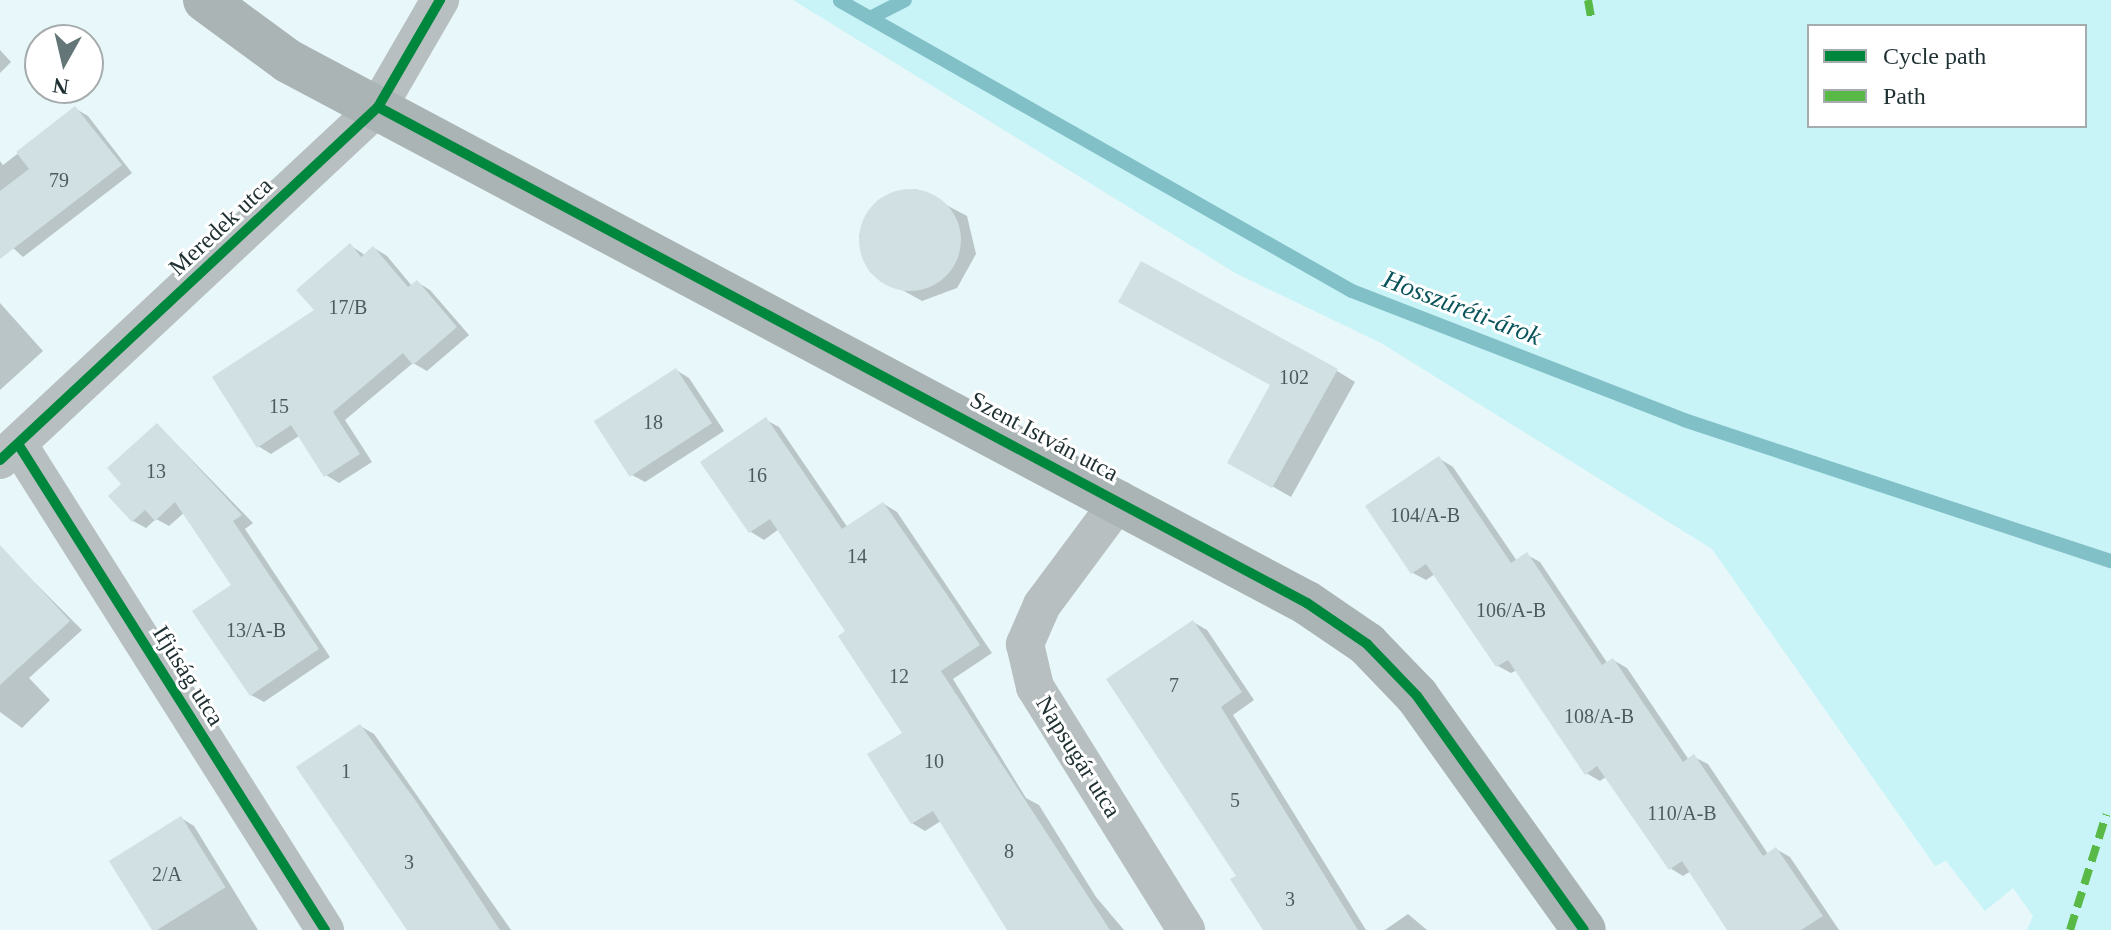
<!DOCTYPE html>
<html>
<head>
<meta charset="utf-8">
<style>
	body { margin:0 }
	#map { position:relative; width:2111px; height:930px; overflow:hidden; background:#e8f7f9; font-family:Georgia,serif }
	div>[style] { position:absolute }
	.green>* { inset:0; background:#c8f4f8 }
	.shadow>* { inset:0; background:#0003 }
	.stream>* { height:14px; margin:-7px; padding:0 7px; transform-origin:7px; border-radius:7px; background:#82c0c7 }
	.building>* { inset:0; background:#d1e0e2; transform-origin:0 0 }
	.round { border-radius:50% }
	.street>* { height:38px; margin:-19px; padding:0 19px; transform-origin:19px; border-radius:19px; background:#b7bfc0 }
	.secondary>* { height:44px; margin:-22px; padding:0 22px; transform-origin:22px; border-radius:22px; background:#abb4b5 }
	.quiet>* { height:8px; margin-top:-4px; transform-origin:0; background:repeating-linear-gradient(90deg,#58b947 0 16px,transparent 0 24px) }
	.cycleway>* { height:10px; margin:-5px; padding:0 5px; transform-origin:5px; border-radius:5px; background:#00873e }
	span { translate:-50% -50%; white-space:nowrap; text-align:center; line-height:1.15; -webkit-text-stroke:6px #fff; paint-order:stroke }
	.number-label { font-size:20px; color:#4c5c5e }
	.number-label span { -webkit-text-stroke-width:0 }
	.street-label { font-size:24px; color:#1f3032 }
	.water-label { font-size:26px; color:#09545b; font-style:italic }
	.legend { position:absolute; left:1807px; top:24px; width:280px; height:104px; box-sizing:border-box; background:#fff; border:2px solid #a5acad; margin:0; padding:10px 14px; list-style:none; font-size:24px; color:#1f3032 }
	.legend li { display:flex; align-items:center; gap:16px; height:40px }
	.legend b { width:40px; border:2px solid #a5acad }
	.north { position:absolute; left:24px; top:24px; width:80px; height:80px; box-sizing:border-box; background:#fff; border:2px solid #a5acad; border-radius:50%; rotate:188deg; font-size:22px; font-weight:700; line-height:32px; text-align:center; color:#1f3032 }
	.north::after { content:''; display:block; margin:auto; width:28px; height:36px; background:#657678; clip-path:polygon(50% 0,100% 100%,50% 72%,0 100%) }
</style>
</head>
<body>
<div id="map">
	<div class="green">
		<i style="clip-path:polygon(evenodd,793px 0,2111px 0,2111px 930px,2027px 930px,2033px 916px,2013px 888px,1985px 911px,1946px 861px,1935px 866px,1712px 549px,1381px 343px,1237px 274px,793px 0,1809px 26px,2085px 26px,2085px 126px,1809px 126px,1809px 26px)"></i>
	</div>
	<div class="shadow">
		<i style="clip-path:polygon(0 50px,11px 62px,0 73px)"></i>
		<i style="clip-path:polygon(76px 109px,88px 116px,132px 173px,23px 257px,0 236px,0 161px,3px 165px)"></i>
		<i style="clip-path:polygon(916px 189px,967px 216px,976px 254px,957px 288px,922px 301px,870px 272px,859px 235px,878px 200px)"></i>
		<i style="clip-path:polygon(351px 246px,365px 255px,374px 248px,387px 256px,412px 286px,417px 282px,430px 290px,469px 335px,427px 371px,413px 363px,345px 420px,372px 462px,339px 483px,326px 475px,299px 436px,271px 454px,258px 446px)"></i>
		<i style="clip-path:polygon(0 303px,43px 351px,0 390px)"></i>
		<i style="clip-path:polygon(676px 370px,689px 378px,724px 431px,645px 482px,632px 475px)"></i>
		<i style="clip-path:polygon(1337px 371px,1355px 382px,1291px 497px,1230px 462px,1272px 385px)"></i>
		<i style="clip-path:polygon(766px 420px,779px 427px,848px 528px,884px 504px,897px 512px,992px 653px,953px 679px,1026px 798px,1039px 805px,1096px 897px,1124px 930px,1017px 930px,941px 821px,925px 831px,912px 823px,905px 733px,848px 632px,779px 529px,764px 540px,751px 532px,703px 462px)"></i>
		<i style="clip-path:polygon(158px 425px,253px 523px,245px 529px,330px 657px,264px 702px,251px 695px,234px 585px,185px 512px,169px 526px,156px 519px,146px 528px,133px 521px,124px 484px)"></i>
		<i style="clip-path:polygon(1440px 459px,1453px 467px,1517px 561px,1527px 555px,1540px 562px,1608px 664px,1613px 660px,1627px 668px,1689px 760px,1694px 757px,1708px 764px,1768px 854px,1776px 849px,1790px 857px,1839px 930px,1730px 930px,1691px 871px,1683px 876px,1670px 868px,1607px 776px,1600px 781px,1586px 773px,1517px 670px,1511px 673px,1498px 666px,1435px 574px,1426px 580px,1413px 573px)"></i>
		<i style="clip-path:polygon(9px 557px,82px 630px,29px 678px,50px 700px,22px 728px,0 712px,0 566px)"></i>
		<i style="clip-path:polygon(1193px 622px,1207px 630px,1254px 700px,1233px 715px,1366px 930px,1274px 930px,1238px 877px)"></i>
		<i style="clip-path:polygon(360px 726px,374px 734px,511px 930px,408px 930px)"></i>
		<i style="clip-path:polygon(181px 818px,194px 826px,258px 930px,155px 930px,112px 861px)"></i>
		<i style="clip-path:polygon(1408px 914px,1427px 930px,1385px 930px)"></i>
	</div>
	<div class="stream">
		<i style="left:840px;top:1px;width:588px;rotate:29.53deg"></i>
		<i style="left:1352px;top:291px;width:356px;rotate:21.2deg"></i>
		<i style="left:1684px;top:420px;width:450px;rotate:18.3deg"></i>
		<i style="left:870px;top:18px;width:39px;rotate:-27deg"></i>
	</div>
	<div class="building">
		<i style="clip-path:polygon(75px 106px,122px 165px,0 259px,0 191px,29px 169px,16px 152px)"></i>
		<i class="round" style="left:859px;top:189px;width:102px;height:102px"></i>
		<i style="clip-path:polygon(350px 243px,361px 257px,373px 246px,408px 287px,417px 280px,457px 327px,413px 365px,403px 353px,333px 412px,360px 454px,324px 477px,291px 425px,257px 448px,212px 377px,314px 310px,296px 290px)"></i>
		<i style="clip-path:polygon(1141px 261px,1338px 369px,1272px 488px,1227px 463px,1270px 385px,1118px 302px)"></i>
		<i style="left:676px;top:368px;width:66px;height:98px;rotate:57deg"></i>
		<i style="clip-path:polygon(766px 417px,842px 529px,883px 502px,952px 602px,980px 645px,941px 671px,1110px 930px,1007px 930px,933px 811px,911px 824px,867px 754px,902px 733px,838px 636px,845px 631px,770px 519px,749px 533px,700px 462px)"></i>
		<i style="clip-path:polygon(157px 423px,242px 515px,233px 521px,319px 649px,250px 696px,192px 611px,231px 585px,175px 502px,155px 521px,145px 510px,132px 522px,108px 496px,121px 484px,107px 468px)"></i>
		<i style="clip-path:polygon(1439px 456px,1511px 563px,1527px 552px,1602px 665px,1613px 658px,1683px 762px,1694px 754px,1763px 856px,1776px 847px,1823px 916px,1801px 930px,1727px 930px,1682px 861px,1669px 870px,1597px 766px,1585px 775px,1508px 660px,1496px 667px,1426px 564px,1411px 574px,1365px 506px)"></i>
		<i style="clip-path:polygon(0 545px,70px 621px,0 685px)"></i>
		<i style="clip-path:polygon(1193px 620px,1242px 692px,1221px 707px,1358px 930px,1263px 930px,1230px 879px,1236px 876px,1106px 679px)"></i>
		<i style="clip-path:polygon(360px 724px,418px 804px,500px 930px,407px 930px,296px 767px)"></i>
		<i style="left:181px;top:816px;width:84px;height:85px;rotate:58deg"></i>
	</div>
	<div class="street">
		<i style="left:18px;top:444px;width:575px;rotate:57.72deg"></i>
		<i style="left:0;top:460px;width:517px;rotate:-43.04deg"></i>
		<i style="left:378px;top:107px;width:124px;rotate:-59.9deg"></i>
		<i style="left:1120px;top:500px;width:131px;rotate:126.6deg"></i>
		<i style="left:1042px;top:605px;width:43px;rotate:113.6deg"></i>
		<i style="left:1025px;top:644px;width:44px;rotate:76.9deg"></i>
		<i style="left:1035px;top:687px;width:286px;rotate:58.1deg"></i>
	</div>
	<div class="secondary">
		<i style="left:205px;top:0;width:103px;rotate:36.3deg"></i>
		<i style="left:288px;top:61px;width:1154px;rotate:28.01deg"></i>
		<i style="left:1307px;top:603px;width:73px;rotate:34.3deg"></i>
		<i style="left:1367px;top:644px;width:72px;rotate:46.1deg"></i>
		<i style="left:1417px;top:696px;width:287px;rotate:54.5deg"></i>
	</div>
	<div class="quiet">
		<i style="left:1588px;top:0;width:23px;rotate:80deg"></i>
		<i style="left:2070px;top:930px;width:121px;rotate:-72.6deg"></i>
	</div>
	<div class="cycleway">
		<i style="left:378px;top:107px;width:1053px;rotate:28.1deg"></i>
		<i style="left:1307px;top:603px;width:73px;rotate:34.3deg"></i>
		<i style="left:1367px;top:644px;width:72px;rotate:46.1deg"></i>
		<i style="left:1417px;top:696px;width:287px;rotate:54.5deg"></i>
		<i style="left:18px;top:444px;width:575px;rotate:57.72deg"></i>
		<i style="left:0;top:460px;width:517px;rotate:-43.04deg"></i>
		<i style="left:378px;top:107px;width:124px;rotate:-59.9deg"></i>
	</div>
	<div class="number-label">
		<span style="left:59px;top:180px">79</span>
		<span style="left:348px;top:307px">17/B</span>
		<span style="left:1294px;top:377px">102</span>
		<span style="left:279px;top:406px">15</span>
		<span style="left:653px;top:422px">18</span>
		<span style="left:156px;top:471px">13</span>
		<span style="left:757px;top:475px">16</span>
		<span style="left:1425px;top:515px">104/A-B</span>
		<span style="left:857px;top:556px">14</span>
		<span style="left:1511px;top:610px">106/A-B</span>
		<span style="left:256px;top:630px">13/A-B</span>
		<span style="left:899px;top:676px">12</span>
		<span style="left:1174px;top:685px">7</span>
		<span style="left:1599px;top:716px">108/A-B</span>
		<span style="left:934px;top:761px">10</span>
		<span style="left:346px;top:771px">1</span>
		<span style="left:1235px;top:800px">5</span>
		<span style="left:1682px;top:813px">110/A-B</span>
		<span style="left:1009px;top:851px">8</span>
		<span style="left:409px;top:862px">3</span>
		<span style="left:167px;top:874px">2/A</span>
		<span style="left:1290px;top:899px">3</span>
	</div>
	<div class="street-label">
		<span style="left:221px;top:227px;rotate:-43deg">Meredek utca</span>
		<span style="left:1044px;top:437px;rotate:28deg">Szent István utca</span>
		<span style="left:188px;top:676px;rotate:58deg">Ifjúság utca</span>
		<span style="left:1078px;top:757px;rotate:58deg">Napsugár utca</span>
	</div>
	<div class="water-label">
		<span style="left:1462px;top:308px;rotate:21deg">Hosszúréti-árok</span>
	</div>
	<ul class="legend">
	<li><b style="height:10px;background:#00873e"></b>Cycle path</li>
	<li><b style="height:10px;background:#58b947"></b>Path</li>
	</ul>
	<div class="north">N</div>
</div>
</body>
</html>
